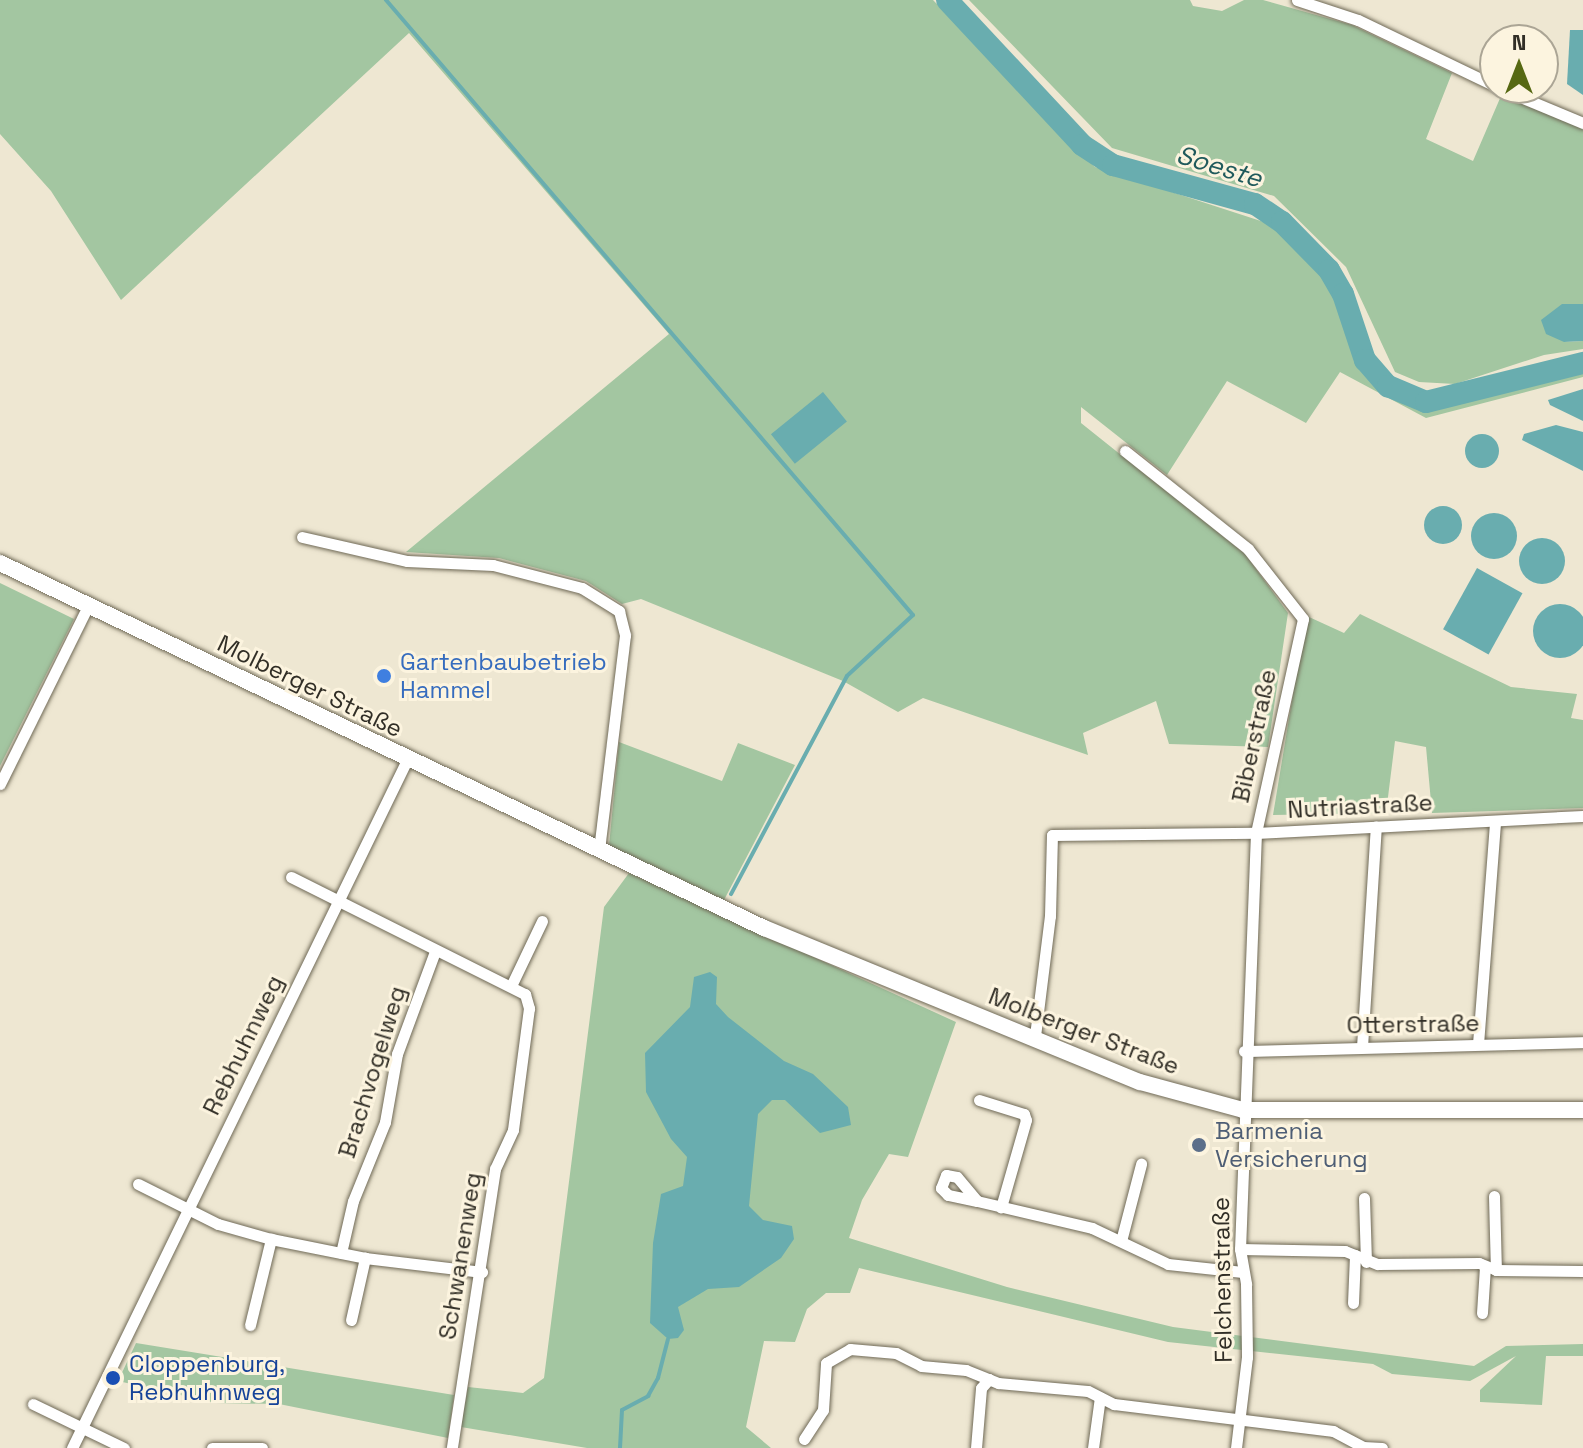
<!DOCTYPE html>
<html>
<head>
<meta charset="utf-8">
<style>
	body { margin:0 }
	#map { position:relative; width:1583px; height:1448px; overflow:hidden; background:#eee7d2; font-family:"Space Grotesk",sans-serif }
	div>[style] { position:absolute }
	.green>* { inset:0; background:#a3c6a1 }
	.water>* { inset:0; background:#69adaf; transform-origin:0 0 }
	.round { border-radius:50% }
	.stream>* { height:4px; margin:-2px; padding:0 2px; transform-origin:2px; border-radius:2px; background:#69adaf }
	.river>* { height:22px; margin:-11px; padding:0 11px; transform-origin:11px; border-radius:11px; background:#69adaf }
	.roads { filter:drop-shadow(0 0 2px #6f6956) drop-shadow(0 0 2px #6f6956) }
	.street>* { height:11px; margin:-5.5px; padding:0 5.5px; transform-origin:5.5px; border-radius:5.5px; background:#fff }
	.secondary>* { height:16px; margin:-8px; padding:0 8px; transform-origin:8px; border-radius:8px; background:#fff }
	.dots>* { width:22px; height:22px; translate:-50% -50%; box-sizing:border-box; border:4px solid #fcf4df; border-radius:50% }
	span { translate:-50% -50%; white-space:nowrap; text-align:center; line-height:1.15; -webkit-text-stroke:6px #fcf4df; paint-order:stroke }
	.shop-label { font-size:24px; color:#366cbe }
	.left { translate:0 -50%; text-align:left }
	.street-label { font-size:24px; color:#312e26 }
	.service-label { font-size:24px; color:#4e5e75 }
	.transit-label { font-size:24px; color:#164399 }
	.water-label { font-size:26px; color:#205a5c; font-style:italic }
	.north { position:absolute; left:1479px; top:24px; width:80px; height:80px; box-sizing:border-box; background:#fcf4df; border:2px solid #aba595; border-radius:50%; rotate:0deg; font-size:22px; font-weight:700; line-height:32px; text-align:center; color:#312e26 }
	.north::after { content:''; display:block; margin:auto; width:28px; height:36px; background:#566812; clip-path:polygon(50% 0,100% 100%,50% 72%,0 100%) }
</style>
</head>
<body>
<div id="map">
	<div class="green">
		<i style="clip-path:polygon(0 0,933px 0,1095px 167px,1270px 224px,1324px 277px,1361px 363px,1386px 392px,1431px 406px,1577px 368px,1583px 367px,1583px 377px,1426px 418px,1340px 372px,1306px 423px,1227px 381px,1167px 475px,1081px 407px,1081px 423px,1245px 554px,1288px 613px,1268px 747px,1169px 744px,1156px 701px,1083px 733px,1088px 755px,923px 698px,898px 712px,843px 681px,641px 599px,622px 604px,586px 581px,499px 558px,406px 552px,669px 334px,409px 33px,121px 300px,51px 191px,0 134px)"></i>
		<i style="clip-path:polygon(969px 0,1190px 0,1193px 6px,1222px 11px,1244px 0,1263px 0,1352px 25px,1452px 73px,1426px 139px,1473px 161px,1501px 96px,1583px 128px,1583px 304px,1562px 304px,1564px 342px,1583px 341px,1583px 349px,1544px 355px,1455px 384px,1419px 382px,1395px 372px,1346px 267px,1274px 196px,1112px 148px)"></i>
		<i style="clip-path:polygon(0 583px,74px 619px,0 766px)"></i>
		<i style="clip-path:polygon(1360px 614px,1511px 687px,1577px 694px,1571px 718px,1583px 720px,1583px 808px,1432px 813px,1426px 747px,1395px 741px,1386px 813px,1273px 815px,1305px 622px,1309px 617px,1344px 633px)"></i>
		<i style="clip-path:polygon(619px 742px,722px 781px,738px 743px,795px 765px,724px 900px,609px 846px)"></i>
		<i style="clip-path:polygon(629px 873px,956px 1022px,908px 1157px,889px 1154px,862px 1200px,849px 1238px,1007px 1287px,1173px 1327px,1474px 1366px,1506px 1346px,1583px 1344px,1583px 1356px,1546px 1356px,1542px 1405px,1480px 1402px,1480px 1390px,1516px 1356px,1470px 1381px,1392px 1374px,1373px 1364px,1168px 1342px,859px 1268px,850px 1293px,826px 1293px,807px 1309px,795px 1342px,764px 1341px,746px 1427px,771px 1448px,587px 1448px,461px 1427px,468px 1387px,523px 1393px,544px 1378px,604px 907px)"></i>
		<i style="clip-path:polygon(136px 1343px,454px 1395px,448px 1438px,279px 1404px,216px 1403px,118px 1381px)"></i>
	</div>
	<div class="water">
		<i style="clip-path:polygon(1570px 30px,1583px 30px,1583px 95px,1567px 84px)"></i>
		<i style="clip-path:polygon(1562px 304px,1583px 304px,1583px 341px,1564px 342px,1546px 334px,1541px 320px)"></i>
		<i style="clip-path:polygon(1583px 389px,1583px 421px,1550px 405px,1548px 400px)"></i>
		<i style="left:823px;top:392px;width:38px;height:67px;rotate:51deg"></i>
		<i style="clip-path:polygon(1556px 425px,1583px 432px,1583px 471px,1522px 440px,1524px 434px)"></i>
		<i class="round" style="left:1465px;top:434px;width:34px;height:34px"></i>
		<i class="round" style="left:1424px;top:506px;width:38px;height:38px"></i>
		<i class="round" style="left:1471px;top:513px;width:46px;height:46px"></i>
		<i class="round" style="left:1519px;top:538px;width:46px;height:46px"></i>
		<i style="left:1477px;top:568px;width:52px;height:70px;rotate:29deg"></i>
		<i class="round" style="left:1533px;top:604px;width:54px;height:54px"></i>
		<i style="clip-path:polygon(710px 972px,717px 977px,716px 1004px,728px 1017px,784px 1061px,813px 1074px,848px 1107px,851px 1125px,820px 1133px,785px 1100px,772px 1100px,758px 1114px,749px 1206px,763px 1220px,792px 1226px,794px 1239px,781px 1258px,739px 1287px,708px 1289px,678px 1307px,684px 1330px,678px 1338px,668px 1339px,650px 1323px,653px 1243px,661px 1194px,683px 1186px,687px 1157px,671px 1139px,646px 1092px,645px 1053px,690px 1007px,694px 977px)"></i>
	</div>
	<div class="stream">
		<i style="left:386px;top:0;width:810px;rotate:49.41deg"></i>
		<i style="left:913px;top:615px;width:90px;rotate:137.3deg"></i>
		<i style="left:847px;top:676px;width:247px;rotate:118deg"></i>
		<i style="left:620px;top:1448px;width:38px;rotate:-87deg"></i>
		<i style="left:622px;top:1410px;width:30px;rotate:-28deg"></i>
		<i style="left:648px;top:1396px;width:21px;rotate:-61deg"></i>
		<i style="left:658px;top:1378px;width:40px;rotate:-75.6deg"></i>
	</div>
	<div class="river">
		<i style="left:947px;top:0;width:198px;rotate:47deg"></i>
		<i style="left:1082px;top:145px;width:37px;rotate:33deg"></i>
		<i style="left:1113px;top:165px;width:147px;rotate:15.4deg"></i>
		<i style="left:1255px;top:204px;width:32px;rotate:34deg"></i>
		<i style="left:1282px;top:222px;width:67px;rotate:45.6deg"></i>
		<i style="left:1329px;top:270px;width:28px;rotate:60deg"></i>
		<i style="left:1343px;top:294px;width:70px;rotate:71.6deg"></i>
		<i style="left:1365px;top:360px;width:35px;rotate:49deg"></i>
		<i style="left:1388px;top:386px;width:41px;rotate:22.8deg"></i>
		<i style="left:1426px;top:402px;width:162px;rotate:-14deg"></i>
	</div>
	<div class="roads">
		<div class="street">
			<i style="left:1297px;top:0;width:64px;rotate:18.2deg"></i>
			<i style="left:1358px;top:20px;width:152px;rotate:25.7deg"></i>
			<i style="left:1499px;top:88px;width:91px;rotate:22.6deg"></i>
			<i style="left:1125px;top:451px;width:157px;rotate:38.5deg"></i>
			<i style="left:1248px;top:549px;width:89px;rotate:51.8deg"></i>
			<i style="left:1303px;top:619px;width:219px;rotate:102.4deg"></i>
			<i style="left:1256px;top:833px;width:416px;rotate:92.2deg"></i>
			<i style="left:1240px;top:1249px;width:36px;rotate:80deg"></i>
			<i style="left:1246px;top:1284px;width:73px;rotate:89.2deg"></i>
			<i style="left:1247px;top:1357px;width:92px;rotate:96.9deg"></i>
			<i style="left:302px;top:537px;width:108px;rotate:12.9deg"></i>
			<i style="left:407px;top:561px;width:86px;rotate:2.7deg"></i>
			<i style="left:493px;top:565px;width:92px;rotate:14.5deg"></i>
			<i style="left:582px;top:588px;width:44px;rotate:31.9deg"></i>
			<i style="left:619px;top:611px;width:25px;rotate:76deg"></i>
			<i style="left:625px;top:635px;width:217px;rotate:96.9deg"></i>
			<i style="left:0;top:784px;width:199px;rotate:-63.7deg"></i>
			<i style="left:291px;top:877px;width:262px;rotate:26.6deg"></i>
			<i style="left:525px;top:994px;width:15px;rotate:74deg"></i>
			<i style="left:529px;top:1008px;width:123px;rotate:97.5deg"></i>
			<i style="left:513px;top:1130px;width:43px;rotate:114.8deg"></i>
			<i style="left:495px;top:1169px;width:282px;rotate:98.8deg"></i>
			<i style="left:511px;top:986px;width:72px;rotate:-64.5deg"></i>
			<i style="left:1035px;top:1036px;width:121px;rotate:-82.9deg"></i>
			<i style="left:1050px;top:916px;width:81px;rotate:-88.6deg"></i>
			<i style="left:1052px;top:835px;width:204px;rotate:-0.6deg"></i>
			<i style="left:1256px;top:833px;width:327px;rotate:-3deg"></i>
			<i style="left:1478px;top:1044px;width:223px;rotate:-85.6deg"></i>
			<i style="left:1362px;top:1047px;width:221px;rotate:-86.4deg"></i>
			<i style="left:1244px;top:1051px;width:339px;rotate:-1.5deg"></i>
			<i style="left:979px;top:1100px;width:47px;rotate:17.3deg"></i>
			<i style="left:1024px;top:1114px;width:6px;rotate:72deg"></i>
			<i style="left:1026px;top:1120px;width:91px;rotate:106deg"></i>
			<i style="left:138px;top:1184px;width:89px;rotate:26.6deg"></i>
			<i style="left:218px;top:1224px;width:55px;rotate:15.8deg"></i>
			<i style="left:271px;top:1239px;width:96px;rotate:11.4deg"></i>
			<i style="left:365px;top:1258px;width:118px;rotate:6.8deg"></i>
			<i style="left:1494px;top:1196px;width:74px;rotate:88.5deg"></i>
			<i style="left:1364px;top:1198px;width:64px;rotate:88.2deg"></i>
			<i style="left:977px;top:1201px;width:30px;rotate:-168deg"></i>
			<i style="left:948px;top:1195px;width:10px;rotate:-135deg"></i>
			<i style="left:941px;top:1188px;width:14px;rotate:-69deg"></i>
			<i style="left:946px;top:1175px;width:11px;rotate:10deg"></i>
			<i style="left:957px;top:1177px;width:31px;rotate:50deg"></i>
			<i style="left:977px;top:1201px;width:118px;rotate:13.2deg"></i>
			<i style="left:1092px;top:1228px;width:84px;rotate:25.3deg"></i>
			<i style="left:1168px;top:1264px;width:75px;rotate:6.1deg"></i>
			<i style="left:1121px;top:1241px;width:80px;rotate:-75.4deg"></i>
			<i style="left:1240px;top:1249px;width:105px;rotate:1.1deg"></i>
			<i style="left:1345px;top:1251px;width:35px;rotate:22deg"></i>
			<i style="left:1378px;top:1264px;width:101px;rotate:-0.6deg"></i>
			<i style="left:1479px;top:1263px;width:18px;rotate:22deg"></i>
			<i style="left:1496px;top:1270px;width:87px;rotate:0.7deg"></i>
			<i style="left:341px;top:1253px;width:53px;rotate:-77deg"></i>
			<i style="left:353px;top:1201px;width:85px;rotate:-67.9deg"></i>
			<i style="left:385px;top:1122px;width:69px;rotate:-80deg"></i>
			<i style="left:397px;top:1054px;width:110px;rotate:-69.7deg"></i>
			<i style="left:1353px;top:1303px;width:48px;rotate:-87.6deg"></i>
			<i style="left:1482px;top:1313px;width:47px;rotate:-86.3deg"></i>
			<i style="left:351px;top:1320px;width:64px;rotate:-77.3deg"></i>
			<i style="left:250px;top:1325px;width:89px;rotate:-76.3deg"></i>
			<i style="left:33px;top:1404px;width:101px;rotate:25.8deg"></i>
			<i style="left:804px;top:1439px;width:35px;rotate:-57deg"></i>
			<i style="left:823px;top:1410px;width:47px;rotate:-86.3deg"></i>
			<i style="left:826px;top:1363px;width:28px;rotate:-30deg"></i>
			<i style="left:850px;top:1349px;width:46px;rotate:5deg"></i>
			<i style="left:896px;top:1353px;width:28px;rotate:27deg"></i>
			<i style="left:921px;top:1366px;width:45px;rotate:5.1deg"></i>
			<i style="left:966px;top:1370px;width:35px;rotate:22deg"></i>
			<i style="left:998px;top:1383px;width:90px;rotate:5.1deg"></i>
			<i style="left:1088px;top:1391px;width:29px;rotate:27deg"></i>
			<i style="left:1114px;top:1404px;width:221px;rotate:7deg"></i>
			<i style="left:1333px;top:1431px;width:34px;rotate:28deg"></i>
			<i style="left:1363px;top:1447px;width:19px;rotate:3deg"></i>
			<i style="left:72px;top:1448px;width:765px;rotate:-64.04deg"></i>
			<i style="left:212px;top:1448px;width:50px"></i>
			<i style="left:976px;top:1448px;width:60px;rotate:-85.2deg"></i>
			<i style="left:981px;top:1388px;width:12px;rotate:-48deg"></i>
			<i style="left:1093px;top:1448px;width:51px;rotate:-82.2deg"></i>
		</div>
		<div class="secondary">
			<i style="left:0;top:563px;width:847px;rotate:25.54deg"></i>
			<i style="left:764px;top:928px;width:406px;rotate:22.3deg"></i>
			<i style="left:1140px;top:1082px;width:107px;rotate:15.2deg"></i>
			<i style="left:1243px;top:1110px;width:340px"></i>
		</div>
	</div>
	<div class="dots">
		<i style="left:384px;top:676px;background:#3f7fe0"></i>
		<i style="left:1199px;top:1145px;background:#5c6f8a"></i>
		<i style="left:113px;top:1378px;background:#1a4fb4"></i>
	</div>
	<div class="shop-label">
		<span class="left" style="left:400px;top:676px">Gartenbaubetrieb<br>Hammel</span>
	</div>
	<div class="street-label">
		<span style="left:310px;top:686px;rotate:26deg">Molberger Straße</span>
		<span style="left:1254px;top:736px;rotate:-78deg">Biberstraße</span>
		<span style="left:1360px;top:806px;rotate:-3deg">Nutriastraße</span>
		<span style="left:1413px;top:1024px;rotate:-1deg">Otterstraße</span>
		<span style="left:1084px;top:1031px;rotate:21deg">Molberger Straße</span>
		<span style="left:243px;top:1045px;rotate:-64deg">Rebhuhnweg</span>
		<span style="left:372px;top:1072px;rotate:-73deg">Brachvogelweg</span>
		<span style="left:460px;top:1256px;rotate:-81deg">Schwanenweg</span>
		<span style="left:1222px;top:1280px;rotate:-91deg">Felchenstraße</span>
	</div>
	<div class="service-label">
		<span class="left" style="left:1215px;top:1145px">Barmenia<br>Versicherung</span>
	</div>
	<div class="transit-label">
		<span class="left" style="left:129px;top:1378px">Cloppenburg,<br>Rebhuhnweg</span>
	</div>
	<div class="water-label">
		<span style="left:1219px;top:167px;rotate:17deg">Soeste</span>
	</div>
	<div class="north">N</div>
</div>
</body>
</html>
